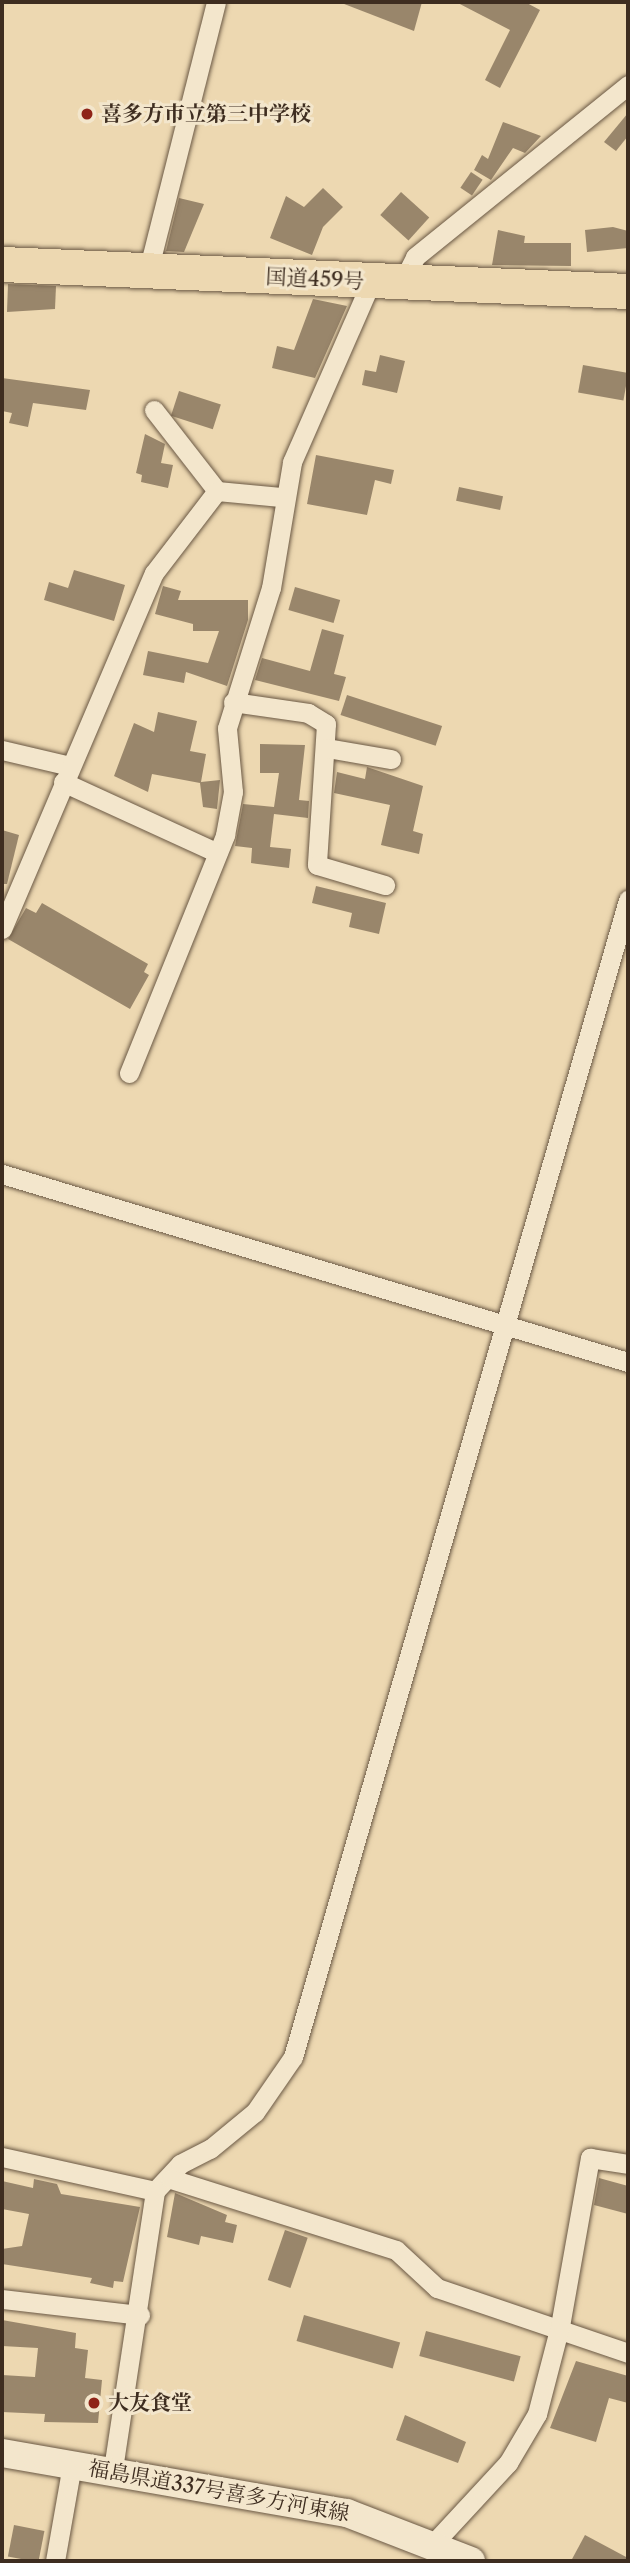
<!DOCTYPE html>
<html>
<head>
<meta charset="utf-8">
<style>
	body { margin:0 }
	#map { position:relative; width:630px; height:2563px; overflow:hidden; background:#edd8b1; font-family:"Libre Caslon Text","Noto Serif JP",serif }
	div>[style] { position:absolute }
	.building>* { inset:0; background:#99866b; transform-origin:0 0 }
	.roads { filter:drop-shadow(0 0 2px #6a5844) drop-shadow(0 0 2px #6a5844) }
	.street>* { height:19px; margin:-9.5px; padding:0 9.5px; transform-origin:9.5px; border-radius:9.5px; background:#f3e6cc }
	.secondary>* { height:28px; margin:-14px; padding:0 14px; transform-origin:14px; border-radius:14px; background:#f3e6cc }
	.highway>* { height:35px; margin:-17.5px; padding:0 17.5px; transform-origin:17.5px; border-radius:17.5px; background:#edd8b1 }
	.dots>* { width:19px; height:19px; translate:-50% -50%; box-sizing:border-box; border:4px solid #f3e6cc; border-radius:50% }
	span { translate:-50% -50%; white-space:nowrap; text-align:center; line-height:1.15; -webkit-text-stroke:6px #f3e6cc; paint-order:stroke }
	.poi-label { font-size:21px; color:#3e2d20; font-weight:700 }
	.left { translate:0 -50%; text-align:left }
	.street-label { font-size:21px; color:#3e2d20 }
	.frame { position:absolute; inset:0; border:4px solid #3e2d20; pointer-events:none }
</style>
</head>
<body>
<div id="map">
	<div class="building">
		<i style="clip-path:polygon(339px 2px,422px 2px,414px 31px)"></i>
		<i style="clip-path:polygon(456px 2px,525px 2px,540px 10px,500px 88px,485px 80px,510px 30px)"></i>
		<i style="clip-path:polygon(628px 113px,628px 136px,616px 151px,604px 142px)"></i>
		<i style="clip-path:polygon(503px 122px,541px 136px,525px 153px,513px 148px,491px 180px,474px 170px,482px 155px,488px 159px)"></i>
		<i style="left:471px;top:172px;width:14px;height:19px;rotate:34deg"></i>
		<i style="clip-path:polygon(323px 188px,343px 207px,323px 227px,312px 255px,270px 238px,286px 196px,304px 207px)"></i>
		<i style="left:401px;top:192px;width:38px;height:31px;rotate:42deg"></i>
		<i style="clip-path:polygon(179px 198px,204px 204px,184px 252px,166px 251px)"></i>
		<i style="clip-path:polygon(613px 227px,628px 231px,628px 248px,587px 252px,585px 230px)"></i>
		<i style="clip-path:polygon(498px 230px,525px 236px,524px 243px,571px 243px,571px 266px,492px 265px)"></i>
		<i style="clip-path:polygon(8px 284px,56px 286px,55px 309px,7px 312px)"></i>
		<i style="clip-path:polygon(313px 299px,347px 306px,315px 378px,272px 368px,277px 346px,294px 350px)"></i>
		<i style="clip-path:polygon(380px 355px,405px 361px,397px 393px,362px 385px,365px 370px,376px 372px)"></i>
		<i style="left:583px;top:365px;width:46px;height:28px;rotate:10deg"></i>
		<i style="clip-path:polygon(2px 378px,90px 390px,86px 410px,33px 403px,28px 427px,9px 423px,12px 413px,2px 411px)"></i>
		<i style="left:179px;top:391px;width:44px;height:26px;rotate:18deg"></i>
		<i style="clip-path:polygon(145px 434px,165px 444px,161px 463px,173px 465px,168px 488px,141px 482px,142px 475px,136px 473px)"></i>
		<i style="clip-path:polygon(316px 455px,394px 470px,391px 484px,375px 480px,367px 515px,307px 504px)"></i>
		<i style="left:459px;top:487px;width:45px;height:14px;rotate:12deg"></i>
		<i style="clip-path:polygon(74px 570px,125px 585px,114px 621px,44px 600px,49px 582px,68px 588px)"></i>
		<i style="clip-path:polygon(163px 586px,181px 591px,178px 600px,248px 600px,248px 620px,227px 686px,186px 672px,184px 683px,143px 675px,148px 651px,208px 663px,219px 631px,193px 631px,193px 624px,155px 614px)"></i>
		<i style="left:295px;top:587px;width:47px;height:24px;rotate:16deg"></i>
		<i style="clip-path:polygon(322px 629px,344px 635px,334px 674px,346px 677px,339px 701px,255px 680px,262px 658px,310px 671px)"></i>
		<i style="left:347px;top:695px;width:100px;height:21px;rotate:18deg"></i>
		<i style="clip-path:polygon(158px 712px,197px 721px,190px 751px,206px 754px,201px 782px,220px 780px,217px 809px,203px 807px,200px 783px,152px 774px,148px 792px,114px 776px,134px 723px,154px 732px)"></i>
		<i style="clip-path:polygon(260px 744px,305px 745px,299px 800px,309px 801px,308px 818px,274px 814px,270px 847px,291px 849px,289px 868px,251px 863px,252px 848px,235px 846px,243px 804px,274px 807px,279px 773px,260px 773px)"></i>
		<i style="clip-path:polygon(367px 767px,423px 786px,413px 831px,423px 834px,419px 854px,381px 845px,390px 805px,334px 793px,337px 772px,365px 779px)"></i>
		<i style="clip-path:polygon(2px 830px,19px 835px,7px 884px,2px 884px)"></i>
		<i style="clip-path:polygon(316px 886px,386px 903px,379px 934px,349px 927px,352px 913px,312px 903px)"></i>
		<i style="clip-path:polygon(42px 903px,148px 964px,144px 972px,149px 975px,130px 1009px,8px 939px,26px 908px,36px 913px)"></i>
		<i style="clip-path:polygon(599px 2178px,628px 2186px,628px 2214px,594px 2205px)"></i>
		<i style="clip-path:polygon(34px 2179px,57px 2184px,61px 2194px,140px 2207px,123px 2282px,114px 2281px,113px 2288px,90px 2283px,92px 2278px,2px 2264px,2px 2249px,22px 2246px,29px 2214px,2px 2209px,2px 2181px,33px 2188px)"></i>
		<i style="clip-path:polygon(175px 2193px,227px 2215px,225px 2222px,237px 2225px,233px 2243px,201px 2236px,199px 2245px,167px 2237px)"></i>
		<i style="left:285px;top:2230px;width:24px;height:53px;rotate:19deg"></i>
		<i style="left:304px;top:2315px;width:100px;height:27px;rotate:16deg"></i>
		<i style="clip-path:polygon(2px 2320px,76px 2333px,75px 2348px,88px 2350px,85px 2378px,102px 2380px,98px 2423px,44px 2422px,45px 2414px,2px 2412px,2px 2375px,35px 2377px,38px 2348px,2px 2346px)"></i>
		<i style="left:426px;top:2331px;width:98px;height:26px;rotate:15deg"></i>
		<i style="clip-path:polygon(576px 2361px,628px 2376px,628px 2403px,609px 2398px,596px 2442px,550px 2428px)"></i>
		<i style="clip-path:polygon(405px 2415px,466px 2442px,458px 2463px,396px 2440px)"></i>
		<i style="left:14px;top:2525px;width:31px;height:32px;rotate:11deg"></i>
		<i style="clip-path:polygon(585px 2535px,628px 2558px,628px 2561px,571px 2561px)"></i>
	</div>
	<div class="roads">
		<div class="street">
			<i style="left:148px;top:271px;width:277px;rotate:-75.8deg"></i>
			<i style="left:402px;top:283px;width:29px;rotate:-63deg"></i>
			<i style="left:415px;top:257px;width:274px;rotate:-38.9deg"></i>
			<i style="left:154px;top:410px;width:103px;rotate:52.1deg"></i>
			<i style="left:233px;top:702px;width:76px;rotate:8.3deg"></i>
			<i style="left:308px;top:713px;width:21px;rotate:31deg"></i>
			<i style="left:326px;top:724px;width:141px;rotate:93.7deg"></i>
			<i style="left:317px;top:865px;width:71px;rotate:16.4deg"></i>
			<i style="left:327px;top:748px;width:65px;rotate:9.8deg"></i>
			<i style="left:2px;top:750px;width:70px;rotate:13.2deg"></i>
			<i style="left:63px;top:782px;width:170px;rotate:24.6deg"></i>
			<i style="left:2px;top:929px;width:387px;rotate:-66.9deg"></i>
			<i style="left:154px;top:573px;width:103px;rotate:-52.5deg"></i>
			<i style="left:217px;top:491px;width:64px;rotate:5.4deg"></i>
			<i style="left:129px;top:1073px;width:257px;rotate:-68deg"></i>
			<i style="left:225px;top:835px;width:44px;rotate:-79.5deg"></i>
			<i style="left:233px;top:792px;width:64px;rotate:-95.4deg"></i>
			<i style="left:227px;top:728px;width:147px;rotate:-72.6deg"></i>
			<i style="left:271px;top:588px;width:128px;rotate:-80.5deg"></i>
			<i style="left:292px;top:462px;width:197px;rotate:-66.3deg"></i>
			<i style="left:2px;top:1174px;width:654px;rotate:16.72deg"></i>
			<i style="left:2px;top:2157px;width:157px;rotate:12.5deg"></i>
			<i style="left:155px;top:2191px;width:37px;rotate:-47deg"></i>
			<i style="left:180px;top:2164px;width:34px;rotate:-27deg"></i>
			<i style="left:210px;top:2149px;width:58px;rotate:-39.4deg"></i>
			<i style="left:255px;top:2112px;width:67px;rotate:-55.4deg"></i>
			<i style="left:293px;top:2057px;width:1205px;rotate:-73.85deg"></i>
			<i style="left:171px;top:2179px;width:236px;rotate:17.5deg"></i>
			<i style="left:396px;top:2250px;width:56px;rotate:42.8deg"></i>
			<i style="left:437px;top:2288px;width:202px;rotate:18.8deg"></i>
			<i style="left:2px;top:2299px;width:139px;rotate:6.6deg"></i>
			<i style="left:113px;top:2469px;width:281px;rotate:-81.4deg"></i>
			<i style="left:432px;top:2545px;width:112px;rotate:-47.2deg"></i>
			<i style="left:508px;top:2463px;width:57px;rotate:-59.4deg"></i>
			<i style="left:537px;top:2414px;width:91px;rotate:-75.4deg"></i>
			<i style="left:560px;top:2326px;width:171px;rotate:-79.9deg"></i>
			<i style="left:590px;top:2158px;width:38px;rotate:9deg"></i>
			<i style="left:55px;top:2561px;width:97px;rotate:-80deg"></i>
		</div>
		<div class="secondary">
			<i style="left:2px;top:2453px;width:350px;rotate:9.9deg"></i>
			<i style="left:347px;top:2513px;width:133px;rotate:21.2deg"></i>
		</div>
		<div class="highway">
			<i style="left:2px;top:264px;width:627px;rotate:2.47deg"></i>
		</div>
	</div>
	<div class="dots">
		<i style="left:87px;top:114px;background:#8f2418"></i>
		<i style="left:94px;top:2403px;background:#8f2418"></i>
	</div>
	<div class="poi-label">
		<span class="left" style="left:101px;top:114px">喜多方市立第三中学校</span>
		<span class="left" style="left:108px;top:2403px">大友食堂</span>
	</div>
	<div class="street-label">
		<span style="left:315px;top:279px;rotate:3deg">国道459号</span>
		<span style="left:219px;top:2491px;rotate:10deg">福島県道337号喜多方河東線</span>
	</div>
	<div class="frame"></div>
</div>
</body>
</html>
